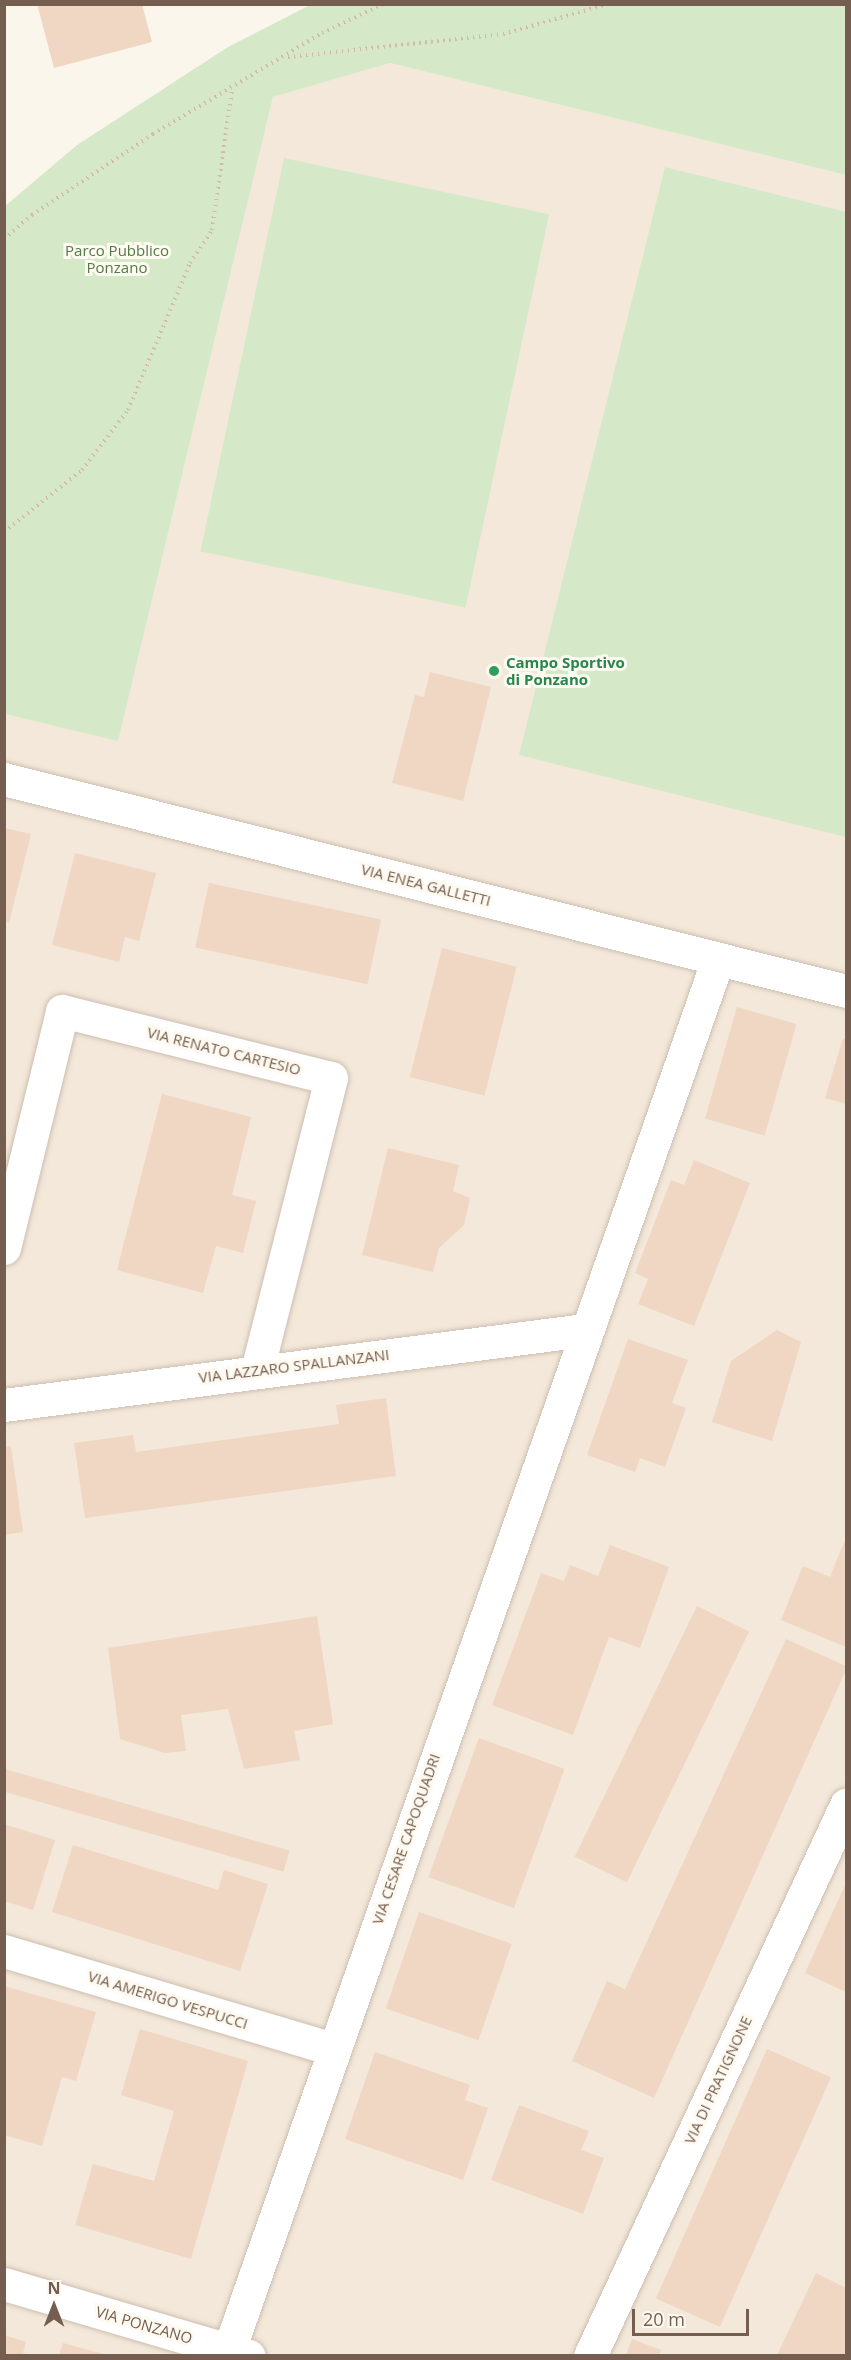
<!DOCTYPE html>
<html>
<head>
<meta charset="utf-8">
<style>
	body { margin:0 }
	#map { position:relative; width:851px; height:2360px; overflow:hidden; background:#fbf6eb; font-family:"Open Sans",sans-serif }
	div>[style] { position:absolute }
	.residential>* { inset:0; background:#f3e8d9 }
	.green>* { inset:0; background:#d5e9c9; transform-origin:0 0 }
	.building>* { inset:0; background:#efd7c4; transform-origin:0 0 }
	.path>* { height:4px; margin-top:-2px; transform-origin:0; background:repeating-linear-gradient(90deg,#d5baa6 0 1.5px,transparent 0 6px) }
	.roads { filter:drop-shadow(0 0 2px #cdbeb1) drop-shadow(0 0 2px #cdbeb1) }
	.minor>* { height:33px; margin:-16.5px; padding:0 16.5px; transform-origin:16.5px; border-radius:16.5px; background:#fff }
	.dots>* { width:16px; height:16px; translate:-50% -50%; box-sizing:border-box; border:3px solid #fefaf1; border-radius:50% }
	span { translate:-50% -50%; white-space:nowrap; text-align:center; line-height:1.15; -webkit-text-stroke:6px #fefaf1; paint-order:stroke }
	.park-label { font-size:15px; color:#547a47 }
	.leisure-label { font-size:15px; color:#27864d; font-weight:700 }
	.left { translate:0 -50%; text-align:left }
	.street-label { font-size:15px; color:#755e4f }
	.frame { position:absolute; inset:0; border:6px solid #755e4f; pointer-events:none }
	.north { position:absolute; left:24px; top:2276px; width:60px; height:60px; -webkit-text-stroke:4px #fefaf1; paint-order:stroke; rotate:0deg; font-size:16px; font-weight:700; line-height:24px; text-align:center; color:#755e4f }
	.north::after { content:''; display:block; margin:auto; width:21px; height:27px; background:#755e4f; clip-path:polygon(50% 0,100% 100%,50% 72%,0 100%) }
	.scale { position:absolute; left:632px; top:2309px; width:117px; height:27px; box-sizing:border-box; border:3px solid #755e4f; border-top:0; padding-left:8px; font-size:18px; line-height:21px; white-space:nowrap; color:#755e4f; -webkit-text-stroke:4px #fefaf1; paint-order:stroke }
</style>
</head>
<body>
<div id="map">
	<div class="residential">
		<i style="clip-path:polygon(390px 63px,846px 175px,846px 2355px,5px 2356px,5px 714px,118px 740px,273px 97px)"></i>
	</div>
	<div class="green">
		<i style="clip-path:polygon(310px 5px,846px 5px,846px 175px,390px 63px,273px 97px,118px 741px,5px 714px,5px 206px,77px 145px,228px 47px)"></i>
		<i style="left:284px;top:158px;width:271px;height:402px;rotate:12deg"></i>
		<i style="clip-path:polygon(665px 167px,846px 212px,846px 837px,519px 755px)"></i>
	</div>
	<div class="building">
		<i style="clip-path:polygon(37px 4px,142px 4px,152px 42px,54px 68px)"></i>
		<i style="clip-path:polygon(430px 672px,491px 687px,463px 801px,392px 783px,415px 695px,424px 697px)"></i>
		<i style="clip-path:polygon(4px 828px,31px 834px,9px 923px,4px 921px)"></i>
		<i style="clip-path:polygon(75px 853px,156px 873px,139px 941px,125px 937px,119px 962px,52px 945px)"></i>
		<i style="left:209px;top:883px;width:176px;height:66px;rotate:12deg"></i>
		<i style="left:442px;top:948px;width:77px;height:133px;rotate:14deg"></i>
		<i style="left:737px;top:1007px;width:62px;height:116px;rotate:16deg"></i>
		<i style="clip-path:polygon(843px 1038px,846px 1039px,846px 1104px,825px 1098px)"></i>
		<i style="clip-path:polygon(162px 1094px,251px 1117px,232px 1195px,256px 1201px,243px 1253px,216px 1246px,203px 1293px,117px 1270px)"></i>
		<i style="clip-path:polygon(388px 1148px,459px 1165px,453px 1191px,470px 1198px,464px 1225px,439px 1248px,433px 1272px,362px 1255px)"></i>
		<i style="clip-path:polygon(694px 1160px,750px 1183px,694px 1326px,638px 1304px,648px 1279px,635px 1273px,671px 1180px,684px 1185px)"></i>
		<i style="clip-path:polygon(777px 1330px,801px 1342px,772px 1441px,712px 1422px,731px 1361px)"></i>
		<i style="clip-path:polygon(628px 1339px,688px 1360px,672px 1403px,686px 1408px,665px 1467px,640px 1458px,635px 1472px,587px 1455px)"></i>
		<i style="clip-path:polygon(386px 1398px,396px 1476px,85px 1518px,74px 1443px,133px 1435px,136px 1452px,339px 1424px,336px 1405px)"></i>
		<i style="clip-path:polygon(11px 1446px,23px 1532px,4px 1535px,4px 1447px)"></i>
		<i style="clip-path:polygon(846px 1537px,846px 1647px,781px 1620px,803px 1566px,830px 1577px)"></i>
		<i style="clip-path:polygon(610px 1545px,669px 1567px,640px 1648px,609px 1637px,573px 1735px,492px 1705px,541px 1573px,564px 1581px,570px 1565px,598px 1576px)"></i>
		<i style="left:697px;top:1606px;width:58px;height:279px;rotate:26deg"></i>
		<i style="clip-path:polygon(317px 1616px,333px 1724px,294px 1731px,300px 1760px,244px 1769px,228px 1709px,181px 1715px,186px 1751px,165px 1753px,120px 1739px,108px 1648px)"></i>
		<i style="clip-path:polygon(786px 1639px,846px 1666px,846px 1670px,654px 2098px,572px 2061px,607px 1981px,625px 1989px)"></i>
		<i style="left:479px;top:1738px;width:91px;height:148px;rotate:20deg"></i>
		<i style="left:5px;top:1769px;width:296px;height:22px;rotate:16deg"></i>
		<i style="clip-path:polygon(4px 1824px,55px 1840px,33px 1910px,4px 1901px)"></i>
		<i style="clip-path:polygon(73px 1845px,218px 1890px,224px 1870px,268px 1884px,240px 1971px,52px 1912px)"></i>
		<i style="clip-path:polygon(846px 1883px,846px 1992px,805px 1973px)"></i>
		<i style="left:419px;top:1912px;width:98px;height:102px;rotate:19deg"></i>
		<i style="clip-path:polygon(4px 1986px,96px 2012px,76px 2081px,62px 2077px,42px 2146px,4px 2135px)"></i>
		<i style="clip-path:polygon(140px 2029px,248px 2061px,191px 2259px,75px 2225px,93px 2164px,154px 2181px,174px 2111px,121px 2095px)"></i>
		<i style="left:767px;top:2049px;width:70px;height:273px;rotate:24deg"></i>
		<i style="clip-path:polygon(375px 2052px,470px 2085px,465px 2100px,488px 2108px,463px 2180px,345px 2139px)"></i>
		<i style="clip-path:polygon(519px 2105px,589px 2131px,581px 2150px,604px 2158px,583px 2214px,491px 2180px)"></i>
		<i style="clip-path:polygon(816px 2273px,846px 2288px,846px 2355px,777px 2355px)"></i>
		<i style="clip-path:polygon(4px 2335px,26px 2342px,23px 2353px,30px 2355px,4px 2355px)"></i>
		<i style="clip-path:polygon(632px 2339px,661px 2350px,659px 2355px,626px 2355px)"></i>
		<i style="clip-path:polygon(63px 2343px,107px 2355px,59px 2355px)"></i>
	</div>
	<div class="path">
		<i style="left:288px;top:57px;width:216px;rotate:-6.1deg"></i>
		<i style="left:503px;top:34px;width:109px;rotate:-15.9deg"></i>
		<i style="left:4px;top:239px;width:37px;rotate:-41deg"></i>
		<i style="left:32px;top:215px;width:146px;rotate:-33.8deg"></i>
		<i style="left:153px;top:134px;width:197px;rotate:-30.9deg"></i>
		<i style="left:322px;top:33px;width:68px;rotate:-25.4deg"></i>
		<i style="left:4px;top:532px;width:100px;rotate:-38.5deg"></i>
		<i style="left:82px;top:470px;width:76px;rotate:-52.5deg"></i>
		<i style="left:128px;top:410px;width:160px;rotate:-67.1deg"></i>
		<i style="left:190px;top:263px;width:40px;rotate:-56deg"></i>
		<i style="left:212px;top:230px;width:141px;rotate:-81.9deg"></i>
	</div>
	<div class="roads">
		<div class="minor">
			<i style="left:4px;top:779px;width:868px;rotate:14.13deg"></i>
			<i style="left:4px;top:1248px;width:244px;rotate:-76.2deg"></i>
			<i style="left:62px;top:1011px;width:277px;rotate:14deg"></i>
			<i style="left:331px;top:1078px;width:301px;rotate:104.2deg"></i>
			<i style="left:4px;top:1405px;width:586px;rotate:-7.36deg"></i>
			<i style="left:4px;top:1951px;width:342px;rotate:16.6deg"></i>
			<i style="left:4px;top:2284px;width:255px;rotate:16.4deg"></i>
			<i style="left:229px;top:2350px;width:1474px;rotate:-70.63deg"></i>
			<i style="left:590px;top:2356px;width:608px;rotate:-65.08deg"></i>
		</div>
	</div>
	<div class="dots">
		<i style="left:494px;top:671px;background:#2e9e5b"></i>
	</div>
	<div class="park-label">
		<span style="left:117px;top:259px">Parco Pubblico<br>Ponzano</span>
	</div>
	<div class="leisure-label">
		<span class="left" style="left:506px;top:671px">Campo Sportivo<br>di Ponzano</span>
	</div>
	<div class="street-label">
		<span style="left:426px;top:885px;rotate:14deg">VIA ENEA GALLETTI</span>
		<span style="left:224px;top:1051px;rotate:14deg">VIA RENATO CARTESIO</span>
		<span style="left:294px;top:1366px;rotate:-7deg">VIA LAZZARO SPALLANZANI</span>
		<span style="left:406px;top:1839px;rotate:-71deg">VIA CESARE CAPOQUADRI</span>
		<span style="left:168px;top:2000px;rotate:17deg">VIA AMERIGO VESPUCCI</span>
		<span style="left:718px;top:2080px;rotate:-65deg">VIA DI PRATIGNONE</span>
		<span style="left:144px;top:2325px;rotate:16deg">VIA PONZANO</span>
	</div>
	<div class="frame"></div>
	<div class="north">N</div>
	<div class="scale">20 m</div>
</div>
</body>
</html>
